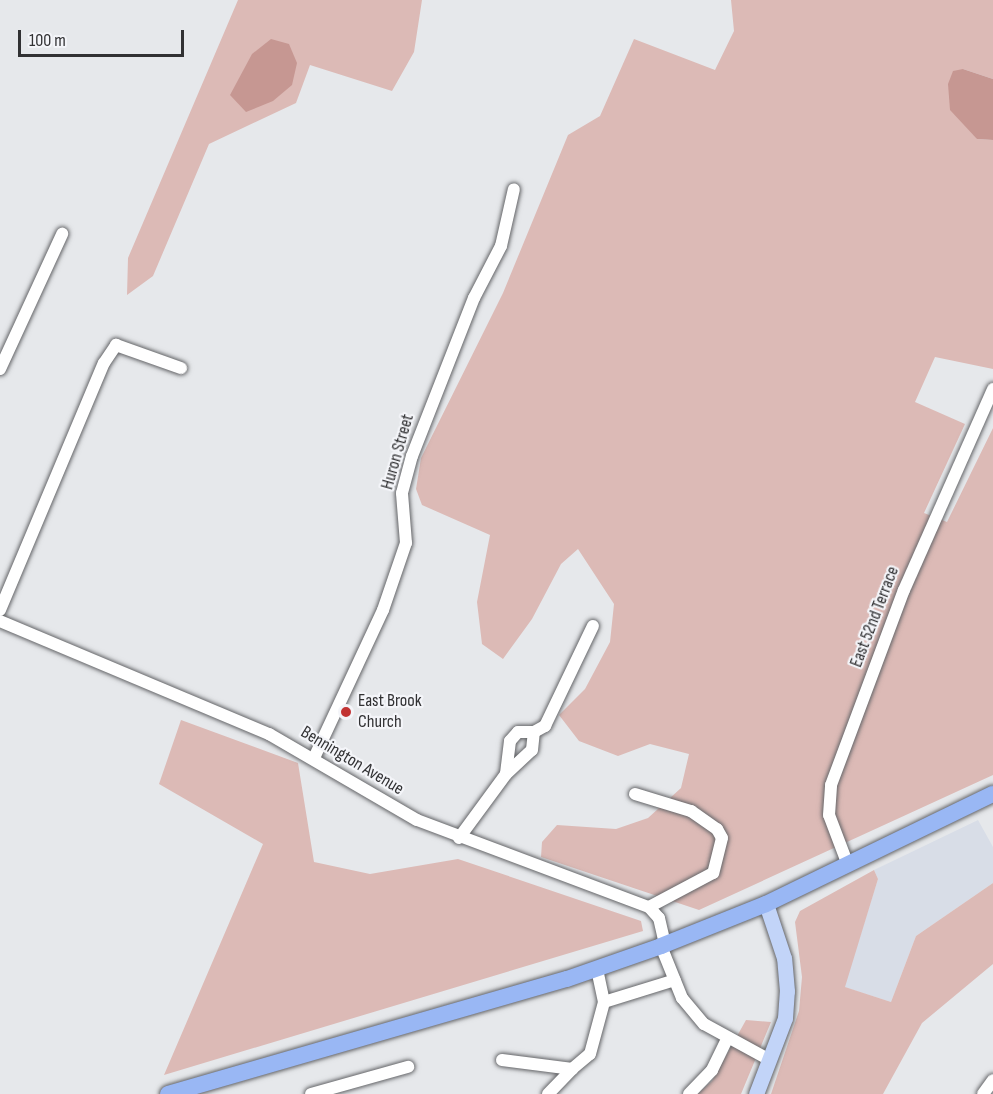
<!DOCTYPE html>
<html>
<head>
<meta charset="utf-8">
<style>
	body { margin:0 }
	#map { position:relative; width:993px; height:1094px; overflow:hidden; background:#e6e8eb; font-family:"Sofia Sans Condensed",sans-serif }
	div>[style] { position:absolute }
	.built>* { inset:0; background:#d8dde7 }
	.green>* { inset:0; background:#dcbab6 }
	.water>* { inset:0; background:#c69792 }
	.roads { filter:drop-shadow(0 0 2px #646568) drop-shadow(0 0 2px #646568) }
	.minor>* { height:12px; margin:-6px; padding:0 6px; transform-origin:6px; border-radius:6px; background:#fff }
	.major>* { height:15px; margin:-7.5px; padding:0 7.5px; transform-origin:7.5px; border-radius:7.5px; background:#c2d4f8 }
	.highway>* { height:16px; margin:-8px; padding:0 8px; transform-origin:8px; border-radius:8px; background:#99b7f4 }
	.dots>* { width:16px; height:16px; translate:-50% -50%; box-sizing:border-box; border:3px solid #f4f5f9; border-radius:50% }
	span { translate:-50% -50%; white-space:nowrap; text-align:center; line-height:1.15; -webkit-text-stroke:4.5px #f4f5f9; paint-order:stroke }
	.street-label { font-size:18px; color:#313133 }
	.poi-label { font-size:18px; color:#313133 }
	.left { translate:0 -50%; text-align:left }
	.scale { position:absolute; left:18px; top:30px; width:166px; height:27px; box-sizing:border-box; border:3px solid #313133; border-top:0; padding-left:8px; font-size:18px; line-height:21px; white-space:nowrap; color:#313133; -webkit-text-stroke:4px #f4f5f9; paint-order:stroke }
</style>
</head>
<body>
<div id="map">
	<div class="built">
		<i style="clip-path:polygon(978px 820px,993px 847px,993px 883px,916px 936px,891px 1002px,844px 987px,878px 879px,874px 870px)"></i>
	</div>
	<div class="green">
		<i style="clip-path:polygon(238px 0,422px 0,414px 52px,392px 91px,310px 65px,296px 103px,209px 144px,153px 276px,127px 295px,128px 258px)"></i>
		<i style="clip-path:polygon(731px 0,993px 0,993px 79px,963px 69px,977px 139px,993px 140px,993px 369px,935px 357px,915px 402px,965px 424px,924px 513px,947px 522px,993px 428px,993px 775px,699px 910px,541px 857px,542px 842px,557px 825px,616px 829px,648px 818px,681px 788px,689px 754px,650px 744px,618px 756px,579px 741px,559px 715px,585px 689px,610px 642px,614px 604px,578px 549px,561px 564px,532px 619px,503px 659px,482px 644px,477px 602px,490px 535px,422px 505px,416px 489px,421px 458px,503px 293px,568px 135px,600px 116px,634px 39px,715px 70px,734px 31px)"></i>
		<i style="clip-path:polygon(181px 720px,298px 763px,314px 862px,370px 874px,458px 859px,641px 921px,643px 931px,164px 1075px,263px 844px,159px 784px)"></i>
		<i style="clip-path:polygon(874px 870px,878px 879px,845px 987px,891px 1002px,916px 936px,993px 883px,993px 964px,922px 1023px,883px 1094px,771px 1094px,799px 1011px,802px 977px,795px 922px,800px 911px)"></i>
		<i style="clip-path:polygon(746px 1020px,771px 1022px,741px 1094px,698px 1094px,712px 1081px)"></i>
	</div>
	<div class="water">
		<i style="clip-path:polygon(271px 39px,289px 44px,297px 63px,292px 85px,273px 101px,246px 112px,230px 95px,252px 54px)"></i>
		<i style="clip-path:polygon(963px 69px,993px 79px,993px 140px,977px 139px,950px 110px,948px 84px,953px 71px)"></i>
	</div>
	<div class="roads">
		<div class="minor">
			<i style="left:0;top:369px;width:149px;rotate:-65.3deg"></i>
			<i style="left:0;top:610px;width:268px;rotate:-67.2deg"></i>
			<i style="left:104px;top:363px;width:22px;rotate:-56deg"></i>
			<i style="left:116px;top:345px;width:69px;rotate:19.5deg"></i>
			<i style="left:0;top:621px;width:292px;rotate:22.8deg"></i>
			<i style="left:269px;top:734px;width:171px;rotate:30.2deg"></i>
			<i style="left:417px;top:820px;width:248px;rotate:20.6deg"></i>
			<i style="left:649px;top:907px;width:15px;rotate:48deg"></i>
			<i style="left:659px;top:918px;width:28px;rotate:77deg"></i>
			<i style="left:534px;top:732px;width:13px;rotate:-29deg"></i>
			<i style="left:545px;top:726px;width:111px;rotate:-64.4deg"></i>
			<i style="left:314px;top:758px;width:163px;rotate:-65deg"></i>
			<i style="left:383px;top:610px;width:71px;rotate:-71.1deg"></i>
			<i style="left:406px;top:543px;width:50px;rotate:-94.6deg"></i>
			<i style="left:402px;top:493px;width:38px;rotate:-75deg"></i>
			<i style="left:412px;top:456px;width:170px;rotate:-68.6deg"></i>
			<i style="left:474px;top:298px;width:59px;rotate:-62.6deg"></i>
			<i style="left:501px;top:246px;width:58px;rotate:-77.2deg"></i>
			<i style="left:635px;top:794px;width:59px;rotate:16.9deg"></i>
			<i style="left:691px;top:811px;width:32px;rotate:35deg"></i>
			<i style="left:717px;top:829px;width:10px;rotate:61deg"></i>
			<i style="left:722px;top:838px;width:36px;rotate:104deg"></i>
			<i style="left:713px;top:873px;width:72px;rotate:152deg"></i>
			<i style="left:459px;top:838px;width:79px;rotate:-53.7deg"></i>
			<i style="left:506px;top:774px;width:35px;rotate:-43deg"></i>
			<i style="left:532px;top:750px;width:18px;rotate:-84deg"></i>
			<i style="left:534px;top:732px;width:16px;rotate:180deg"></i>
			<i style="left:518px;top:732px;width:12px;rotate:132deg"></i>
			<i style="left:510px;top:741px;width:33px;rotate:97deg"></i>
			<i style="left:848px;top:865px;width:53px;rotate:-110.8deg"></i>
			<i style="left:829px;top:815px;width:30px;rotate:-86deg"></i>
			<i style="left:831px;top:785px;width:208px;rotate:-69.5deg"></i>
			<i style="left:904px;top:590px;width:220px;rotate:-66.1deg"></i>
			<i style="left:661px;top:946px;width:56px;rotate:68deg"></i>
			<i style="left:682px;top:998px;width:34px;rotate:50deg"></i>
			<i style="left:704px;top:1024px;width:75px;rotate:28.6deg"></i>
			<i style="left:604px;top:1002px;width:74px;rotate:-17.2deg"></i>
			<i style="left:502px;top:1060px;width:71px;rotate:7.3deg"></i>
			<i style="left:572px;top:1069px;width:23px;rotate:-40deg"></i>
			<i style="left:590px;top:1054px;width:54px;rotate:-74.9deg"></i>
			<i style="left:604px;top:1002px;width:34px;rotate:-102deg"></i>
			<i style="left:311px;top:1094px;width:101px;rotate:-15.6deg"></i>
			<i style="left:548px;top:1094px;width:35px;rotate:-46deg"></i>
			<i style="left:689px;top:1094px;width:33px;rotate:-46deg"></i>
			<i style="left:712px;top:1070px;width:34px;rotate:-64deg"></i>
			<i style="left:983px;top:1094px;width:17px;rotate:-54deg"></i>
		</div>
		<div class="major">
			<i style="left:756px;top:1094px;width:81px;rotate:-69.1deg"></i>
			<i style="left:785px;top:1018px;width:27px;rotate:-86deg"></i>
			<i style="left:787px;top:991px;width:33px;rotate:-95deg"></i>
			<i style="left:784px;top:958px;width:57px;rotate:-108.4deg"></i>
		</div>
		<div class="highway">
			<i style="left:168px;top:1094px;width:415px;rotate:-16.1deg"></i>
			<i style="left:567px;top:979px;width:100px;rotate:-19.3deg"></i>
			<i style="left:661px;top:946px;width:113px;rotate:-21.8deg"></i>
			<i style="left:766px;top:904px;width:252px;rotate:-25.9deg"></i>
		</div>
	</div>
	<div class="dots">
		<i style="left:346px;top:712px;background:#c23333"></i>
	</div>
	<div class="street-label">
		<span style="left:398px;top:452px;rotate:-74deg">Huron Street</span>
		<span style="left:875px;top:617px;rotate:-69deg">East 52nd Terrace</span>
		<span style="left:352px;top:761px;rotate:31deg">Bennington Avenue</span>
	</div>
	<div class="poi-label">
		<span class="left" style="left:358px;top:712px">East Brook<br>Church</span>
	</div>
	<div class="scale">100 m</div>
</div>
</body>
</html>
